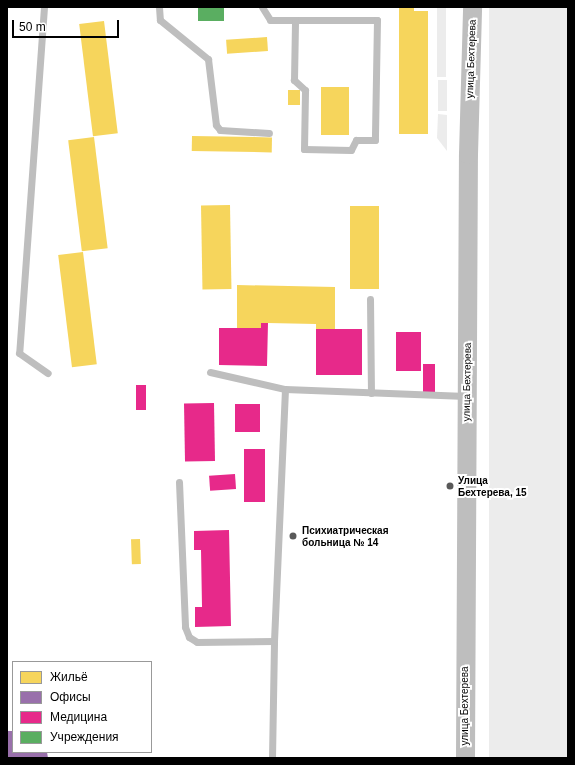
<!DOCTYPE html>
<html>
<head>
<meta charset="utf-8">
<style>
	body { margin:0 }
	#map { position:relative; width:575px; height:765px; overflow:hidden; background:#fff; font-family:Arial,sans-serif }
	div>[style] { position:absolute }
	.green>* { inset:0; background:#ececec; transform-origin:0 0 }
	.homes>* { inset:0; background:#f6d55c; transform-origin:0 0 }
	.offices>* { inset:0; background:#9970ab }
	.health>* { inset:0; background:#e7298a; transform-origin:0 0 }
	.public>* { inset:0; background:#5aae61; transform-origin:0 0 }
	.service>* { height:7px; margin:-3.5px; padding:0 3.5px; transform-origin:3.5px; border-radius:3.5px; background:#bebebe }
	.tertiary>* { height:19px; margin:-9.5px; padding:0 9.5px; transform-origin:9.5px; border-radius:9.5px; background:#bebebe }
	.dots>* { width:11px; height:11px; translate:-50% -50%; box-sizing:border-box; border:2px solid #fff; border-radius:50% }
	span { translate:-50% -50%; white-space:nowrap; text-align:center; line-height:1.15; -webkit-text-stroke:4px #fff; paint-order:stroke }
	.street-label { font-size:10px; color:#000 }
	.poi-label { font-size:10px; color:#000; font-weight:700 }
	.left { translate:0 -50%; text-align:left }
	.frame { position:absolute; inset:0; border:8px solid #000; pointer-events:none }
	.legend { position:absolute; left:12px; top:661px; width:140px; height:92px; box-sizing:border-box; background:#fff; border:1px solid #999; margin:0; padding:5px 7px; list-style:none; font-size:12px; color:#000 }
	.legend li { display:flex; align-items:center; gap:8px; height:20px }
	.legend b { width:20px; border:1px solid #999 }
	.scale { position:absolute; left:12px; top:20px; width:107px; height:18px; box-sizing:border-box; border:2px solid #000; border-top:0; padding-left:5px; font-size:12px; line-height:14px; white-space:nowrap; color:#000; -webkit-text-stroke:3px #fff; paint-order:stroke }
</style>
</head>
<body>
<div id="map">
	<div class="green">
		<i style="left:437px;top:7px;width:9px;height:70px"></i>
		<i style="left:489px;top:7px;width:79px;height:751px"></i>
		<i style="left:438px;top:80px;width:9px;height:31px"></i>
		<i style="clip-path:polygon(438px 114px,447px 115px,447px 151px,437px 138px)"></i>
	</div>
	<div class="homes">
		<i style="clip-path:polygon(399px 7px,414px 7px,414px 11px,428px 11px,428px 134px,399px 134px)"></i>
		<i style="left:104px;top:21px;width:113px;height:25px;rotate:83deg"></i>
		<i style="left:267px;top:37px;width:14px;height:41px;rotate:86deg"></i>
		<i style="left:321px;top:87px;width:28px;height:48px"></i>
		<i style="left:288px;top:90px;width:12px;height:15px"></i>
		<i style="left:192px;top:136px;width:80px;height:15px;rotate:1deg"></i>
		<i style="left:94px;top:137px;width:112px;height:26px;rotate:83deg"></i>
		<i style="left:230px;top:205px;width:84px;height:29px;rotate:89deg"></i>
		<i style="left:350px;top:206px;width:29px;height:83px"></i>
		<i style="left:83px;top:252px;width:113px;height:25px;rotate:83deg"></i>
		<i style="clip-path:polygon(237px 285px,335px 287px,335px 329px,316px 329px,316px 324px,268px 323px,261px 323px,261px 328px,237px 328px)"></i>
		<i style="left:140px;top:539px;width:25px;height:9px;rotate:88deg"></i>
	</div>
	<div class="offices">
		<i style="clip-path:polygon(7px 731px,13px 731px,13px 752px,47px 752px,48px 758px,7px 758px)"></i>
	</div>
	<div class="health">
		<i style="clip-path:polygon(261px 323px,268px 323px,267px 366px,219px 365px,219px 328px,261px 328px)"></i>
		<i style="left:316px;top:329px;width:46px;height:46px"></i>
		<i style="left:396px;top:332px;width:25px;height:39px"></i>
		<i style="left:423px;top:364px;width:12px;height:29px"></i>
		<i style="left:136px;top:385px;width:10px;height:25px"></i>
		<i style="left:214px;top:403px;width:58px;height:30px;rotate:89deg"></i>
		<i style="left:235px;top:404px;width:25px;height:28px"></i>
		<i style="left:244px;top:449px;width:21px;height:53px"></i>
		<i style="left:235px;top:474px;width:15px;height:26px;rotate:86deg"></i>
		<i style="clip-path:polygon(229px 530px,231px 626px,195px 627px,195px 607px,202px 607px,201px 550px,194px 550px,194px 531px)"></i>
	</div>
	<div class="public">
		<i style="left:198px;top:7px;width:26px;height:14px"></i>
	</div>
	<div class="service">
		<i style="left:44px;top:7px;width:347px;rotate:94.1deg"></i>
		<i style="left:19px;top:353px;width:35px;rotate:35deg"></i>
		<i style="left:159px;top:7px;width:13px;rotate:86deg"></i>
		<i style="left:160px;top:20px;width:62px;rotate:39.1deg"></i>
		<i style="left:208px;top:59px;width:66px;rotate:83.1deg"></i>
		<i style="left:216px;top:125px;width:6px;rotate:51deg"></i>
		<i style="left:220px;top:130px;width:49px;rotate:3.5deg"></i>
		<i style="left:262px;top:7px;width:15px;rotate:58deg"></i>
		<i style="left:270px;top:20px;width:107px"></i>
		<i style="left:377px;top:20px;width:120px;rotate:91deg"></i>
		<i style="left:375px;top:140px;width:19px;rotate:180deg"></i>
		<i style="left:356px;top:140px;width:11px;rotate:117deg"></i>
		<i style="left:351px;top:150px;width:47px;rotate:-178.8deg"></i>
		<i style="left:304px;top:149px;width:59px;rotate:-89deg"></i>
		<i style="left:305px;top:90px;width:15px;rotate:-138deg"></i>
		<i style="left:294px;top:80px;width:60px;rotate:-89deg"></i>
		<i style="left:370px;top:299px;width:94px;rotate:89.4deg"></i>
		<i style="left:210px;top:372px;width:77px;rotate:12.8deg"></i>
		<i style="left:285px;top:389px;width:181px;rotate:2.2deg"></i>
		<i style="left:179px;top:482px;width:145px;rotate:87.6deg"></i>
		<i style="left:185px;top:627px;width:11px;rotate:68deg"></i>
		<i style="left:189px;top:637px;width:9px;rotate:32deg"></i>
		<i style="left:197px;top:642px;width:77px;rotate:-0.7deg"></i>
		<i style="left:272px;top:758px;width:117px;rotate:-89deg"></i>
		<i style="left:274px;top:641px;width:252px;rotate:-87.5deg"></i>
	</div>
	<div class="tertiary">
		<i style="left:465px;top:758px;width:604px;rotate:-89.72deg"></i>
		<i style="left:468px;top:154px;width:147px;rotate:-88.4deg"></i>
	</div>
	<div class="dots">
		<i style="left:450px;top:486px;background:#595959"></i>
		<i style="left:293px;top:536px;background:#595959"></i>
	</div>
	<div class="street-label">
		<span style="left:471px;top:59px;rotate:-88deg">улица Бехтерева</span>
		<span style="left:467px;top:382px;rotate:-89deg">улица Бехтерева</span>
		<span style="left:465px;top:706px;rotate:-90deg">улица Бехтерева</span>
	</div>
	<div class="poi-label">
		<span class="left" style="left:458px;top:486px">Улица<br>Бехтерева, 15</span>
		<span class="left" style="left:302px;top:536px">Психиатрическая<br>больница № 14</span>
	</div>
	<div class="frame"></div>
	<ul class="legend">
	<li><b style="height:11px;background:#f6d55c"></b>Жильё</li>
	<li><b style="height:11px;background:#9970ab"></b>Офисы</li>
	<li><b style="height:11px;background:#e7298a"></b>Медицина</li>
	<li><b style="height:11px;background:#5aae61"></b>Учреждения</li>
	</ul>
	<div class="scale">50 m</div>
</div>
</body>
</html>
